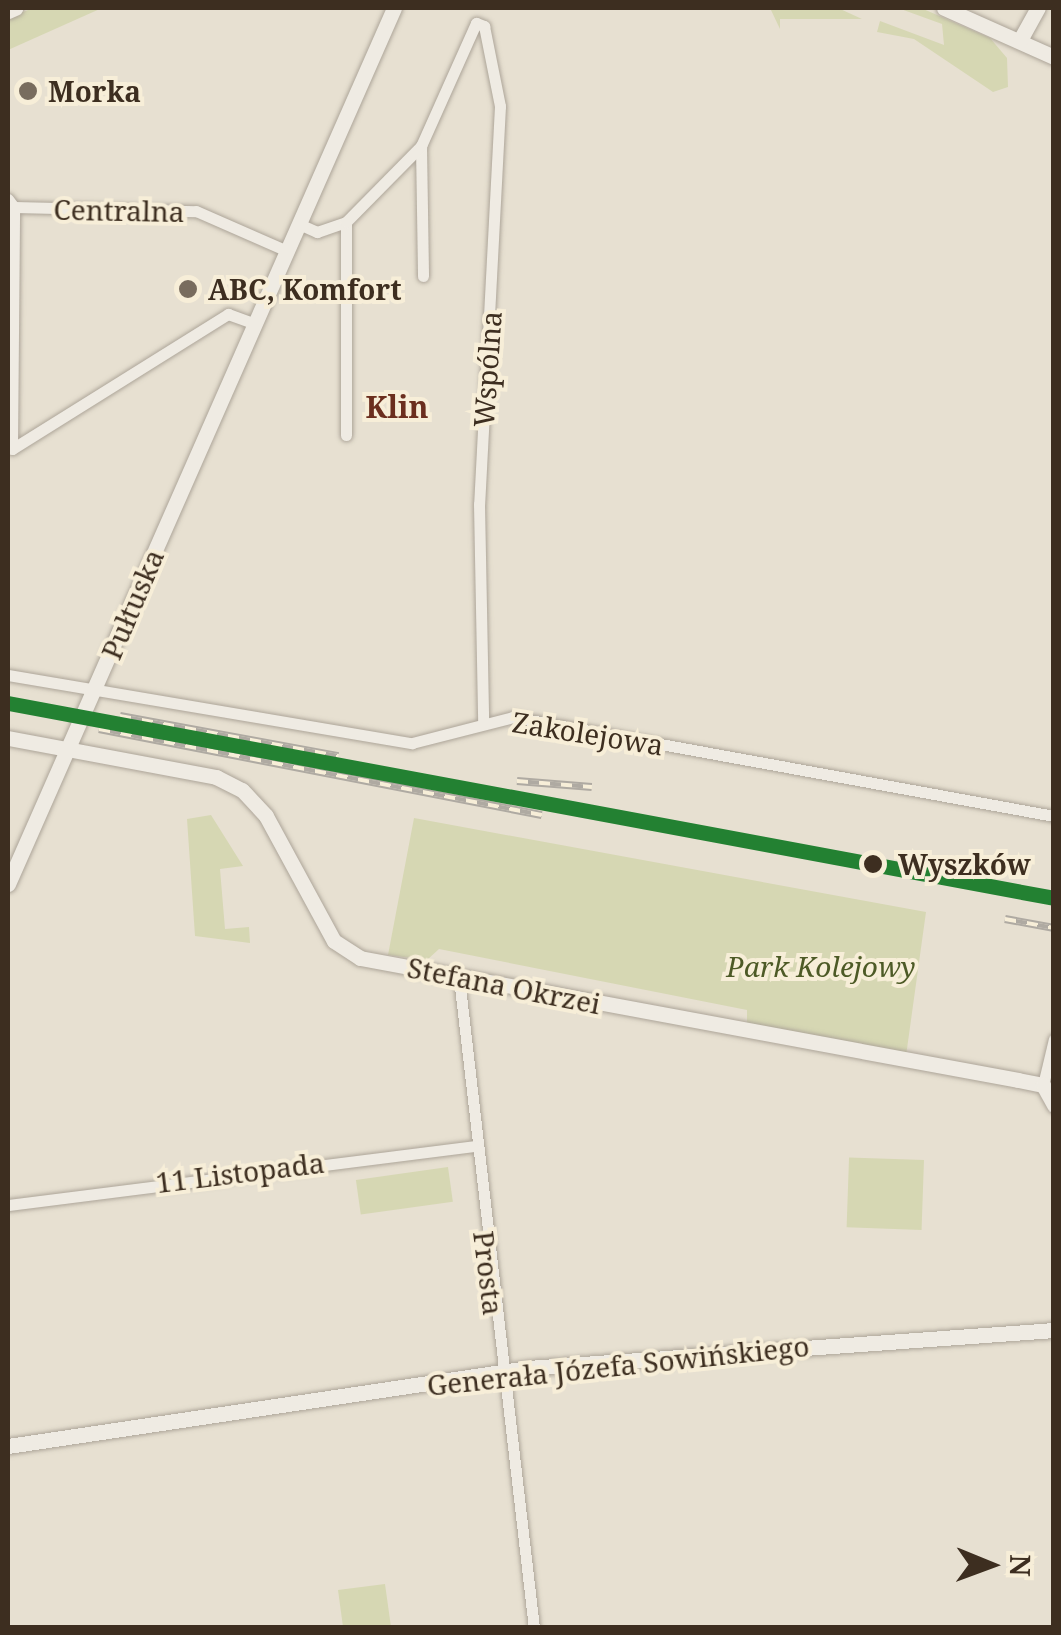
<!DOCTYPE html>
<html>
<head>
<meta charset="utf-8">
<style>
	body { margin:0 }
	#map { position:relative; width:1061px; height:1635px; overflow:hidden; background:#e7e0d1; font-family:"Noto Serif",serif }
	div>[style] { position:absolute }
	.green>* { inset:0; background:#d6d7b3; transform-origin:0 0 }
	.roads { filter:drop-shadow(0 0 2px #ada599) drop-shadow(0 0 2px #ada599) }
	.street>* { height:11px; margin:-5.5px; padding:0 5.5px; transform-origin:5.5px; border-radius:5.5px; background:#efebe3 }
	.secondary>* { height:15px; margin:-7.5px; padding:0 7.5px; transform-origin:7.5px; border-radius:7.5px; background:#efebe3 }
	.rail>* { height:8px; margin-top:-4px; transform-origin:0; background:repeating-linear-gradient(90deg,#f7eed8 0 11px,#afaaa2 0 22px); box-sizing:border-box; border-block:2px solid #afaaa2 }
	.rail-1>* { height:15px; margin:-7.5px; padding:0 7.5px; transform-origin:7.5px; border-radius:7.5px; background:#238132 }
	.dots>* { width:28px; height:28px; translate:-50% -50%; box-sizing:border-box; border:5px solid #f7eed8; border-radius:50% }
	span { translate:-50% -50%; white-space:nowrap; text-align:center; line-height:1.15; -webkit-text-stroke:8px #f7eed8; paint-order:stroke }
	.poi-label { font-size:28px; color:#3d2e20; font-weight:700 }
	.left { translate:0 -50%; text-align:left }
	.street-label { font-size:28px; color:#3d2e20 }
	.stop-label { font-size:28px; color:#3d2e20; font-weight:700 }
	.park-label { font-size:28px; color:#4d5a26; font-style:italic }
	.neighbourhood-label { font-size:30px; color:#6b2e1e; font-weight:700 }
	.frame { position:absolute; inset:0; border:10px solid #3d2e20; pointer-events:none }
	.north { position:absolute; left:941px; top:1515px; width:100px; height:100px; -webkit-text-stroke:8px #f7eed8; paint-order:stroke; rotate:91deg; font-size:28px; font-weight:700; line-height:40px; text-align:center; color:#3d2e20 }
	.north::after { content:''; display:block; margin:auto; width:35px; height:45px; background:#3d2e20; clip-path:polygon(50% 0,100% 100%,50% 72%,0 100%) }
</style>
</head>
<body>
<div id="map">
	<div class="green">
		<i style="clip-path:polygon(33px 8px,102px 8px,8px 50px,8px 18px)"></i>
		<i style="clip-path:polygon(770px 8px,838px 8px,862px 19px,780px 19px,780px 29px)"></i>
		<i style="clip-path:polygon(898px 8px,921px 8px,990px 38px,1007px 58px,1008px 87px,993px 92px,914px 39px,877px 32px,880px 21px,944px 45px,942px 24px)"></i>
		<i style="clip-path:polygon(211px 815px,243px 866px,220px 869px,225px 929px,249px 927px,250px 943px,195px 936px,187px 819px)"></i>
		<i style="clip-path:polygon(414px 818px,926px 912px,906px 1056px,747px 1027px,747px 1010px,439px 949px,427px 960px,388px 955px)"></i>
		<i style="left:924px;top:1160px;width:70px;height:75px;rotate:92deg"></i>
		<i style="left:448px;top:1167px;width:35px;height:93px;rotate:82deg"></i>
		<i style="clip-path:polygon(385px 1584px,391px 1627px,343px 1627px,338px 1590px)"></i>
	</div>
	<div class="roads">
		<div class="street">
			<i style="left:421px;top:146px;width:130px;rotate:89.1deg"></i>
			<i style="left:8px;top:199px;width:10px;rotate:53deg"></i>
			<i style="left:14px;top:207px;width:182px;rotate:1.3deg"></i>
			<i style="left:196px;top:211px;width:99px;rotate:23.7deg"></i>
			<i style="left:346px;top:222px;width:213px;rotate:90deg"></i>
			<i style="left:299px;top:224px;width:20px;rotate:24deg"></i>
			<i style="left:317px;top:232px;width:31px;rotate:-19deg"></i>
			<i style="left:346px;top:222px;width:107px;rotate:-45.4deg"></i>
			<i style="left:421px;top:146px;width:135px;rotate:-65.9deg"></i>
			<i style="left:476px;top:23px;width:9px;rotate:21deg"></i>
			<i style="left:484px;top:26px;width:82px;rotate:78.7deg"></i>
			<i style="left:500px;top:106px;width:399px;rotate:93deg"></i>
			<i style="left:479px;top:504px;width:218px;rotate:88.9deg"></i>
			<i style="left:12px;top:449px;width:255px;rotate:-32deg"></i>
			<i style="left:228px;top:314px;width:29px;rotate:20deg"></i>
			<i style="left:12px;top:449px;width:242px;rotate:-89.5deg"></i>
			<i style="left:8px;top:675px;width:410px;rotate:9.6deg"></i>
			<i style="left:412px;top:743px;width:104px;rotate:-14.4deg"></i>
			<i style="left:513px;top:717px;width:550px;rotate:10.37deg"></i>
			<i style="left:459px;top:978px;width:654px;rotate:83.42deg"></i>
			<i style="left:1043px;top:1085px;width:47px;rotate:-76.6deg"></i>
			<i style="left:8px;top:1205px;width:470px;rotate:-7.2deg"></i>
		</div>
		<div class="secondary">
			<i style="left:944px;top:8px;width:120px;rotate:24deg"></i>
			<i style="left:8px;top:11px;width:8px;rotate:-23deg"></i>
			<i style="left:1020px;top:40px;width:37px;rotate:-61deg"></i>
			<i style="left:8px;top:738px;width:212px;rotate:10.6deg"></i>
			<i style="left:216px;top:777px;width:29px;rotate:27deg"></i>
			<i style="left:242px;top:790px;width:35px;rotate:47deg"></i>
			<i style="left:266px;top:816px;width:142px;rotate:61.5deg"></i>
			<i style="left:334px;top:941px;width:31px;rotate:33deg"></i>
			<i style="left:360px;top:958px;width:669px;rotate:10.5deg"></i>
			<i style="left:1018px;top:1080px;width:25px;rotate:11deg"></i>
			<i style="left:1043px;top:1085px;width:23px;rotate:61deg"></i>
			<i style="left:8px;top:884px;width:957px;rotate:-66.22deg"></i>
			<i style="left:8px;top:1446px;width:526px;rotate:-8.53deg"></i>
			<i style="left:528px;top:1368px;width:527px;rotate:-4.13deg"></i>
		</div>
	</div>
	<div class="rail">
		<i style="left:120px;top:716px;width:222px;rotate:10.4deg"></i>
		<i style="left:99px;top:729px;width:451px;rotate:11deg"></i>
		<i style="left:517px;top:781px;width:75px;rotate:4.6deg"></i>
		<i style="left:1005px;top:919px;width:50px;rotate:10.4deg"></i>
	</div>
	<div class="rail-1">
		<i style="left:8px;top:703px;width:1064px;rotate:10.56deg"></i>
	</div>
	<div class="dots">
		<i style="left:28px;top:91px;background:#786c5e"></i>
		<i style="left:188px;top:289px;background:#786c5e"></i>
		<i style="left:873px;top:864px;background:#3d2e20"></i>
	</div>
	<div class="poi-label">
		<span class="left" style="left:48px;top:91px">Morka</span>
		<span class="left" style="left:208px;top:289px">ABC, Komfort</span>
	</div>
	<div class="street-label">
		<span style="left:119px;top:210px;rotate:1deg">Centralna</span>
		<span style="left:487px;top:369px;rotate:-86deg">Wspólna</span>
		<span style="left:132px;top:604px;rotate:-67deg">Pułtuska</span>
		<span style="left:588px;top:733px;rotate:9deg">Zakolejowa</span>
		<span style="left:504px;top:985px;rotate:11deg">Stefana Okrzei</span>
		<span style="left:240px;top:1172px;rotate:-7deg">11 Listopada</span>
		<span style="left:489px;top:1273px;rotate:83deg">Prosta</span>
		<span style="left:618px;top:1365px;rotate:-6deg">Generała Józefa Sowińskiego</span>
	</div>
	<div class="stop-label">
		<span class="left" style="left:898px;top:864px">Wyszków</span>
	</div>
	<div class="park-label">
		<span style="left:821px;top:966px">Park Kolejowy</span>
	</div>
	<div class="neighbourhood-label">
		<span style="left:397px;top:407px">Klin</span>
	</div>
	<div class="frame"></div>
	<div class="north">N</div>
</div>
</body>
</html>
